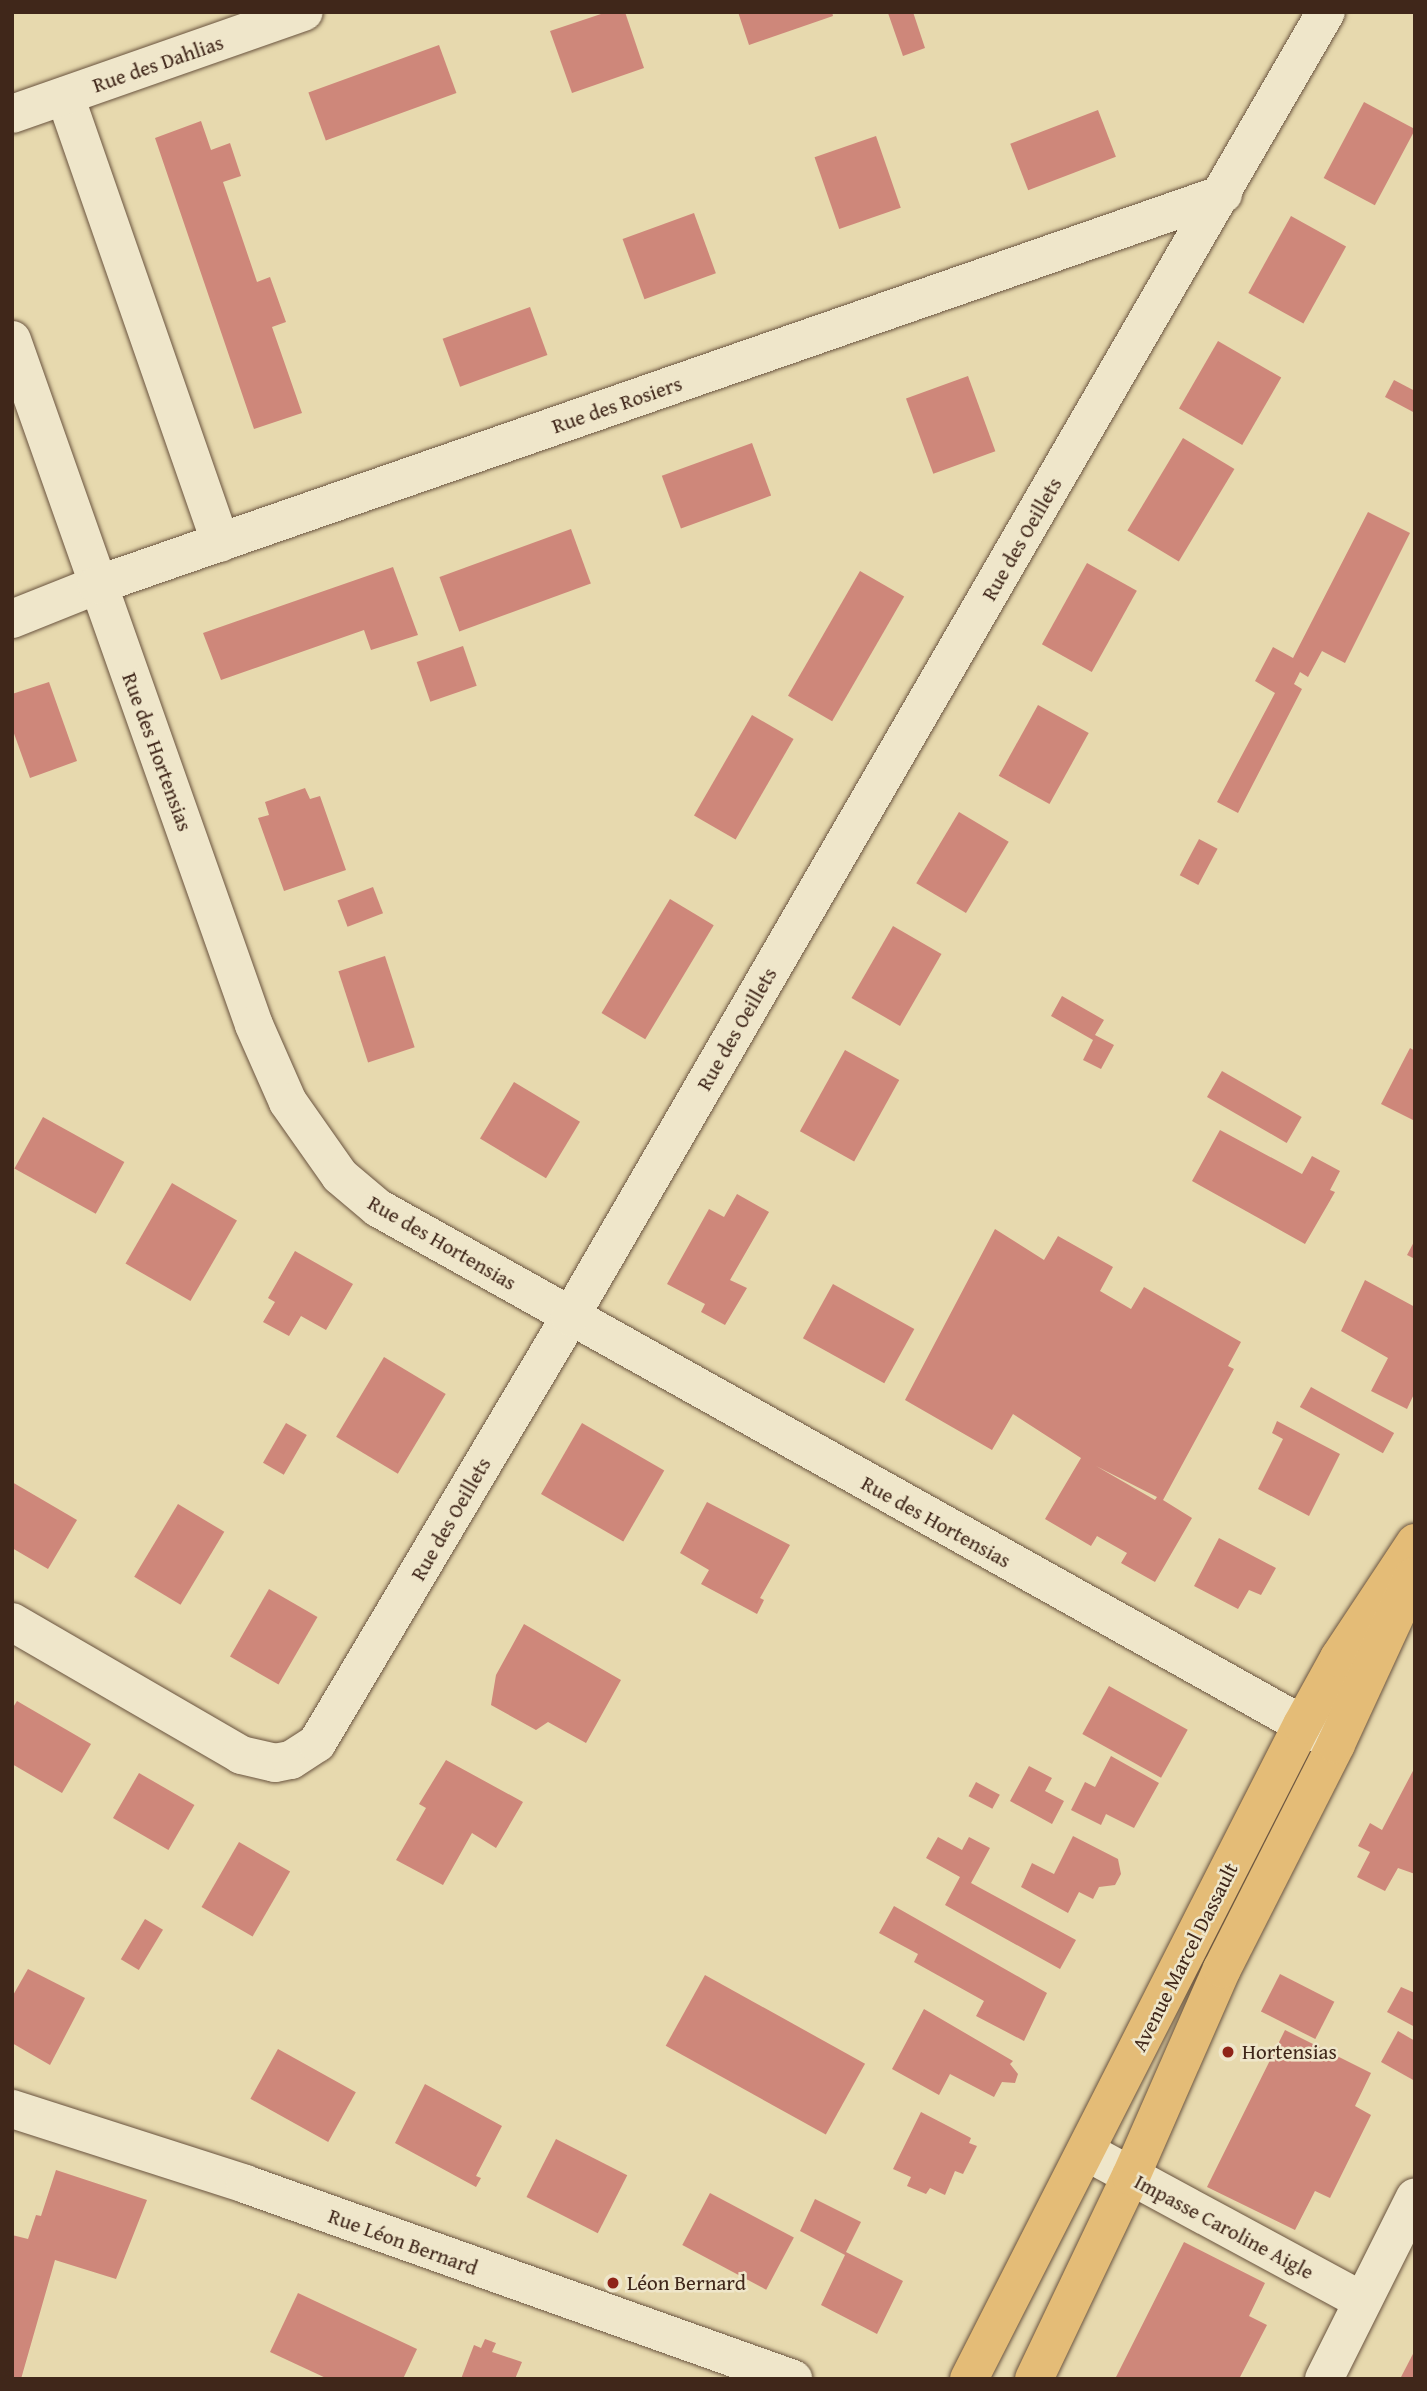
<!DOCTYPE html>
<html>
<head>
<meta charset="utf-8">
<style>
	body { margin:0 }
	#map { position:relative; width:1427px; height:2391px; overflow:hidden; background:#e7d9ae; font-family:"Gentium Book Plus",serif }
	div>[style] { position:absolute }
	.building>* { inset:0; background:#ce877a; transform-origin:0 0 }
	.roads { filter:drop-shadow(0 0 2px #6a543f) drop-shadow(0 0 2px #6a543f) }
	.minor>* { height:38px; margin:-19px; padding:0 19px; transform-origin:19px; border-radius:19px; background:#efe6ca }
	.primary>* { height:38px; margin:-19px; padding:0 19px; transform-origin:19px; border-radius:19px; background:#e4bc77 }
	.dots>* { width:19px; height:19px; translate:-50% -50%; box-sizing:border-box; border:4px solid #efe6ca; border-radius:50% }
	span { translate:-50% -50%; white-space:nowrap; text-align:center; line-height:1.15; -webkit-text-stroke:5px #efe6ca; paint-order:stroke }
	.street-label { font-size:21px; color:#40271a }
	.poi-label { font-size:21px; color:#40271a }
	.left { translate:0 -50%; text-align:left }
	.frame { position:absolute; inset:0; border:14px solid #40271a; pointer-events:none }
</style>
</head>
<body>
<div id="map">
	<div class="building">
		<i style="clip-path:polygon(607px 12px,625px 12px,644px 68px,572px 93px,550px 31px)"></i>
		<i style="clip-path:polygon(738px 12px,832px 12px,833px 16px,749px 45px)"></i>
		<i style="clip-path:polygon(913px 12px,925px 48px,903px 56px,888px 13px)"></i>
		<i style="left:439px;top:45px;width:51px;height:139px;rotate:70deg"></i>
		<i style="left:1364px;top:102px;width:58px;height:86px;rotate:28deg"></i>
		<i style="left:1098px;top:110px;width:50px;height:94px;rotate:69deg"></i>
		<i style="clip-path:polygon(201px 121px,211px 150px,230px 143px,241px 176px,223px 182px,257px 282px,270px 277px,286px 322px,272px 327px,302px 413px,254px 429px,155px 138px)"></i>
		<i style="left:876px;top:136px;width:76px;height:65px;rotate:71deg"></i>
		<i style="left:694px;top:213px;width:64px;height:76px;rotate:70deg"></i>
		<i style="left:1291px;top:216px;width:63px;height:88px;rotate:29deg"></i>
		<i style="left:530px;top:307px;width:51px;height:93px;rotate:70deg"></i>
		<i style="left:1218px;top:341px;width:73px;height:78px;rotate:30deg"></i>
		<i style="left:968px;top:376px;width:80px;height:66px;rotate:70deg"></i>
		<i style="clip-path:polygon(1394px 380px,1415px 391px,1415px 413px,1385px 397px)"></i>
		<i style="left:1183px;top:438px;width:60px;height:108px;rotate:31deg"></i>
		<i style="left:752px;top:443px;width:56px;height:96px;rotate:70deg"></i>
		<i style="clip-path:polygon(1368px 512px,1410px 533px,1345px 663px,1322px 651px,1308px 677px,1300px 672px,1294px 684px,1302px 689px,1238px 813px,1217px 802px,1275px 693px,1255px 681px,1273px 647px,1293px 658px)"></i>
		<i style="left:571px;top:529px;width:58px;height:140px;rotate:70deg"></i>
		<i style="left:1087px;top:563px;width:57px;height:93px;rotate:29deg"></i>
		<i style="clip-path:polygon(393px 567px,418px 635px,371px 650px,364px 630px,221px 680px,203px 633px)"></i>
		<i style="left:860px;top:571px;width:51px;height:144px;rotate:30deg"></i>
		<i style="left:463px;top:646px;width:42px;height:49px;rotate:71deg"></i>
		<i style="clip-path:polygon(49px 682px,77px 761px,30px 778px,12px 728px,12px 694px)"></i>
		<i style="left:1038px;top:705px;width:58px;height:81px;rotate:29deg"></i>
		<i style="left:752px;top:715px;width:48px;height:116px;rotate:30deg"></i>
		<i style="clip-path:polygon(305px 788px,310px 799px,320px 796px,346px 870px,284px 891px,258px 818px,269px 815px,265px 802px)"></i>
		<i style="left:959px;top:812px;width:58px;height:83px;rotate:31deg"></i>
		<i style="left:1199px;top:839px;width:21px;height:41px;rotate:28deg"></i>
		<i style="left:373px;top:887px;width:28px;height:38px;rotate:69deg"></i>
		<i style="left:670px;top:899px;width:51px;height:133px;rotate:31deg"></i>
		<i style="left:893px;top:926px;width:56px;height:83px;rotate:30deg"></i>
		<i style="left:385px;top:956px;width:96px;height:49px;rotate:72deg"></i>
		<i style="clip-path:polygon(1062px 996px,1104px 1020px,1095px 1035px,1114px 1045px,1101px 1069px,1083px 1060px,1093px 1040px,1051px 1016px)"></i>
		<i style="clip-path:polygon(1410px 1048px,1415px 1051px,1415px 1121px,1381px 1104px)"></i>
		<i style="left:845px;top:1050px;width:62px;height:93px;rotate:29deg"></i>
		<i style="left:1222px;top:1071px;width:92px;height:30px;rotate:30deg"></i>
		<i style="left:514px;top:1082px;width:77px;height:66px;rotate:31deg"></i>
		<i style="left:43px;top:1117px;width:93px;height:59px;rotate:29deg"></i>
		<i style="clip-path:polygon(1220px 1130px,1302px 1174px,1312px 1156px,1340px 1171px,1330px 1190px,1335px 1192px,1305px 1244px,1192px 1181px)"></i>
		<i style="left:172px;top:1183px;width:75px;height:93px;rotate:30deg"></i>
		<i style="clip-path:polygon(737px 1194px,769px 1212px,730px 1280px,747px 1288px,725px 1325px,701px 1312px,705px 1304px,667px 1284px,709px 1209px,724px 1217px)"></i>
		<i style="clip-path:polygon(evenodd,995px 1229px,1044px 1260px,1058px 1236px,1113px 1267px,1100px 1291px,1131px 1309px,1144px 1287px,1241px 1342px,1228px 1366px,1234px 1369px,1163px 1500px,1192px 1518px,1155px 1582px,1121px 1563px,1127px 1553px,1097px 1536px,1091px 1546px,1045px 1519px,1081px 1458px,1013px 1414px,992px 1450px,905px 1400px,995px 1229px,1096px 1466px,1157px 1497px,1155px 1500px,1096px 1466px)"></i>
		<i style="clip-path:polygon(1415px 1240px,1415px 1259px,1407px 1255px)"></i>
		<i style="clip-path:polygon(295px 1251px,353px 1284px,326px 1330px,301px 1316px,289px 1336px,263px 1322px,275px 1302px,268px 1298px)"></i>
		<i style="clip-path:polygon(1365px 1280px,1415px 1307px,1415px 1392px,1407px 1409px,1371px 1391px,1388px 1358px,1341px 1331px)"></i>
		<i style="left:833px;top:1284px;width:93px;height:62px;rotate:29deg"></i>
		<i style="left:384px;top:1357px;width:72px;height:93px;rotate:31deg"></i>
		<i style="left:1311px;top:1387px;width:95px;height:23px;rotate:29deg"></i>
		<i style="clip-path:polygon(1277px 1421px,1340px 1454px,1309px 1516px,1258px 1489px,1283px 1439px,1272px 1433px)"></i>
		<i style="left:286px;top:1423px;width:24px;height:46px;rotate:30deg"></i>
		<i style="left:582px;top:1423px;width:95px;height:82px;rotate:30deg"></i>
		<i style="clip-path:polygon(12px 1482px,77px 1520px,48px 1569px,12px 1548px)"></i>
		<i style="clip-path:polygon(707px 1502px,790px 1545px,760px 1598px,764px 1600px,757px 1614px,701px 1584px,709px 1570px,680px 1553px)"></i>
		<i style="left:178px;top:1504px;width:54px;height:85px;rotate:31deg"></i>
		<i style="clip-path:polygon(1219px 1538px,1276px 1568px,1261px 1595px,1249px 1590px,1238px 1609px,1194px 1586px)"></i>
		<i style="left:269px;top:1589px;width:56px;height:78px;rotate:30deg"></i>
		<i style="clip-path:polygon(524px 1624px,621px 1680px,586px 1743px,548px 1722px,536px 1730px,491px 1705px,496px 1675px)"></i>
		<i style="left:1109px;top:1686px;width:90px;height:55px;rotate:29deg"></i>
		<i style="clip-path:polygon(17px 1701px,91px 1744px,62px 1793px,12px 1764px,12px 1709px)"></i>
		<i style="clip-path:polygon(1111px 1756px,1159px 1783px,1134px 1828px,1106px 1814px,1101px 1825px,1071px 1810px,1085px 1782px,1095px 1787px)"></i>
		<i style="clip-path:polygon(446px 1760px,523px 1802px,496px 1848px,472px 1833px,443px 1885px,396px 1860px,426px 1808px,419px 1804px)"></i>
		<i style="clip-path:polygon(1029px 1766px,1052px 1778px,1045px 1791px,1064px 1801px,1052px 1824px,1010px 1801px)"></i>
		<i style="clip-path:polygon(1415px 1767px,1415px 1874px,1398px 1868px,1385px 1891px,1357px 1877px,1370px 1852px,1358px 1846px,1370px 1823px,1382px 1830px)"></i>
		<i style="left:139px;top:1773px;width:64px;height:52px;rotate:30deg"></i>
		<i style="left:976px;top:1782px;width:27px;height:16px;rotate:28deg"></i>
		<i style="clip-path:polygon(1073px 1836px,1118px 1859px,1121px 1874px,1115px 1885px,1099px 1887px,1093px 1899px,1079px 1892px,1068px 1913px,1021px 1887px,1032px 1863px,1054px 1874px)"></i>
		<i style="clip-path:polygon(938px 1837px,962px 1850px,969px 1837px,990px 1848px,971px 1883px,1076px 1940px,1060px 1969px,945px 1905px,960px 1877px,926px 1858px)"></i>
		<i style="left:239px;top:1842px;width:59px;height:75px;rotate:30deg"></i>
		<i style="clip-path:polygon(894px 1906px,1047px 1993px,1024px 2041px,976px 2016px,984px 2001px,914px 1962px,918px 1954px,879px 1933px)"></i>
		<i style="left:145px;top:1919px;width:21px;height:47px;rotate:31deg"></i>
		<i style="clip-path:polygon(28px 1969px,85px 1998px,50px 2065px,12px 2043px,12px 1997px)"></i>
		<i style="left:1280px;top:1974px;width:61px;height:42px;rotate:27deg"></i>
		<i style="left:705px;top:1975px;width:183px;height:81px;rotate:29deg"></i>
		<i style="clip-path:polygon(1401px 1987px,1415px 1993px,1415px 2027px,1387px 2012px)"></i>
		<i style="clip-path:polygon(924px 2009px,1013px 2061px,1010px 2064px,1018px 2074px,1015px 2083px,1002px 2082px,994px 2097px,950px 2074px,939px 2095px,892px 2069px)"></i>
		<i style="clip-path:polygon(1285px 2030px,1371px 2073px,1355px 2106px,1371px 2115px,1330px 2198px,1315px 2191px,1295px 2230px,1207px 2187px)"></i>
		<i style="clip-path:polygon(1398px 2031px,1415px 2041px,1415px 2081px,1381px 2062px)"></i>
		<i style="left:278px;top:2049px;width:89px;height:57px;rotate:29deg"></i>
		<i style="clip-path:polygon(425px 2084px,502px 2126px,476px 2176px,481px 2178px,476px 2187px,395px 2143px)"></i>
		<i style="clip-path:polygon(921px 2112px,971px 2138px,969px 2143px,977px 2146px,963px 2174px,955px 2171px,945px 2195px,930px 2188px,926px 2194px,907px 2186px,911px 2177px,893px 2169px)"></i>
		<i style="left:556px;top:2139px;width:80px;height:65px;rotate:27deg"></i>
		<i style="clip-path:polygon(56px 2170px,147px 2200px,116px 2279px,55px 2260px,21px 2379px,12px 2379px,12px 2235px,28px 2239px,36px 2215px,41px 2216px)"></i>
		<i style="left:710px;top:2193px;width:95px;height:59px;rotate:28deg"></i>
		<i style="clip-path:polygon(815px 2199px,861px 2222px,846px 2252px,903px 2281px,877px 2334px,821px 2305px,845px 2255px,800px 2231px)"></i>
		<i style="clip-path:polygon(1184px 2242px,1265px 2283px,1249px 2316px,1267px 2325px,1239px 2379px,1115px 2379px)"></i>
		<i style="clip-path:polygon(298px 2293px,417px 2349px,403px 2379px,328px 2379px,270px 2352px)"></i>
		<i style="clip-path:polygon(485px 2339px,496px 2343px,492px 2352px,522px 2362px,515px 2379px,461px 2379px,474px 2345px,481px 2348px)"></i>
		<i style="clip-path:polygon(1415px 2350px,1415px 2379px,1400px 2379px)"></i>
	</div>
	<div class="roads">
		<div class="minor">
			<i style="left:65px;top:96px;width:473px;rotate:70.8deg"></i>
			<i style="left:12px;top:114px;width:309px;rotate:-19.3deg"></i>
			<i style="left:12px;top:340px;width:726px;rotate:70.54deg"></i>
			<i style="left:254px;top:1025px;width:84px;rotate:66.2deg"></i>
			<i style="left:288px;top:1102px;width:90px;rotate:54.9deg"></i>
			<i style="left:340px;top:1176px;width:50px;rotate:40.1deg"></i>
			<i style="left:378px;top:1208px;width:1091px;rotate:29.2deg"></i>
			<i style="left:12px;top:619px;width:92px;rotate:-21.8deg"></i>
			<i style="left:97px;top:585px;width:1192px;rotate:-19.15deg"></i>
			<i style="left:12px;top:1622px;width:265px;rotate:30.1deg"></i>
			<i style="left:241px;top:1755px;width:35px;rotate:13deg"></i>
			<i style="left:275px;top:1763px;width:16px;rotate:-11deg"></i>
			<i style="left:291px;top:1760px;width:31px;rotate:-33deg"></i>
			<i style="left:317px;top:1743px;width:495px;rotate:-59.3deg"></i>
			<i style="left:570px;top:1317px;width:1508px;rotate:-59.92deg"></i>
			<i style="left:12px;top:2109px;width:245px;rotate:17.8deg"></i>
			<i style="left:245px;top:2184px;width:582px;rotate:19.59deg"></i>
			<i style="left:1087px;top:2152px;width:313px;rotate:28.4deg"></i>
			<i style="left:1324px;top:2379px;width:203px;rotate:-63.4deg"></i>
		</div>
		<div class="primary">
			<i style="left:969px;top:2379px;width:734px;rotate:-63.02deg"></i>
			<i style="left:1302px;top:1725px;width:77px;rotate:-61.1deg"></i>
			<i style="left:1339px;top:1658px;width:138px;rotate:-56.5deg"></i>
			<i style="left:1034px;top:2379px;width:225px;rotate:-64.5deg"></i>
			<i style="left:1131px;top:2176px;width:226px;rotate:-66.3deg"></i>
			<i style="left:1222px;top:1969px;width:252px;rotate:-63.1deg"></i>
			<i style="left:1336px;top:1744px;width:184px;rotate:-65.2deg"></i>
		</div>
	</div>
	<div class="dots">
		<i style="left:1228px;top:2052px;background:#8f2418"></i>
		<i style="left:613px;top:2283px;background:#8f2418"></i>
	</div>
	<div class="street-label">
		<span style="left:158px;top:64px;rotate:-19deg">Rue des Dahlias</span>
		<span style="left:617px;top:405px;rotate:-19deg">Rue des Rosiers</span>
		<span style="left:1022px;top:539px;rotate:-60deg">Rue des Oeillets</span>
		<span style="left:157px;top:752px;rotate:70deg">Rue des Hortensias</span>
		<span style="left:737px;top:1029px;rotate:-60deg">Rue des Oeillets</span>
		<span style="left:442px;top:1243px;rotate:30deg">Rue des Hortensias</span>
		<span style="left:451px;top:1519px;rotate:-60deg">Rue des Oeillets</span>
		<span style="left:936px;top:1522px;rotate:29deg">Rue des Hortensias</span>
		<span style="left:1185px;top:1957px;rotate:-63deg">Avenue Marcel Dassault</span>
		<span style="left:1224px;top:2227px;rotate:28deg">Impasse Caroline Aigle</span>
		<span style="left:403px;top:2242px;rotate:20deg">Rue Léon Bernard</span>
	</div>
	<div class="poi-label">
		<span class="left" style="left:1242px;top:2052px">Hortensias</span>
		<span class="left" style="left:627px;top:2283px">Léon Bernard</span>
	</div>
	<div class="frame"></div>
</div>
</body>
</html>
